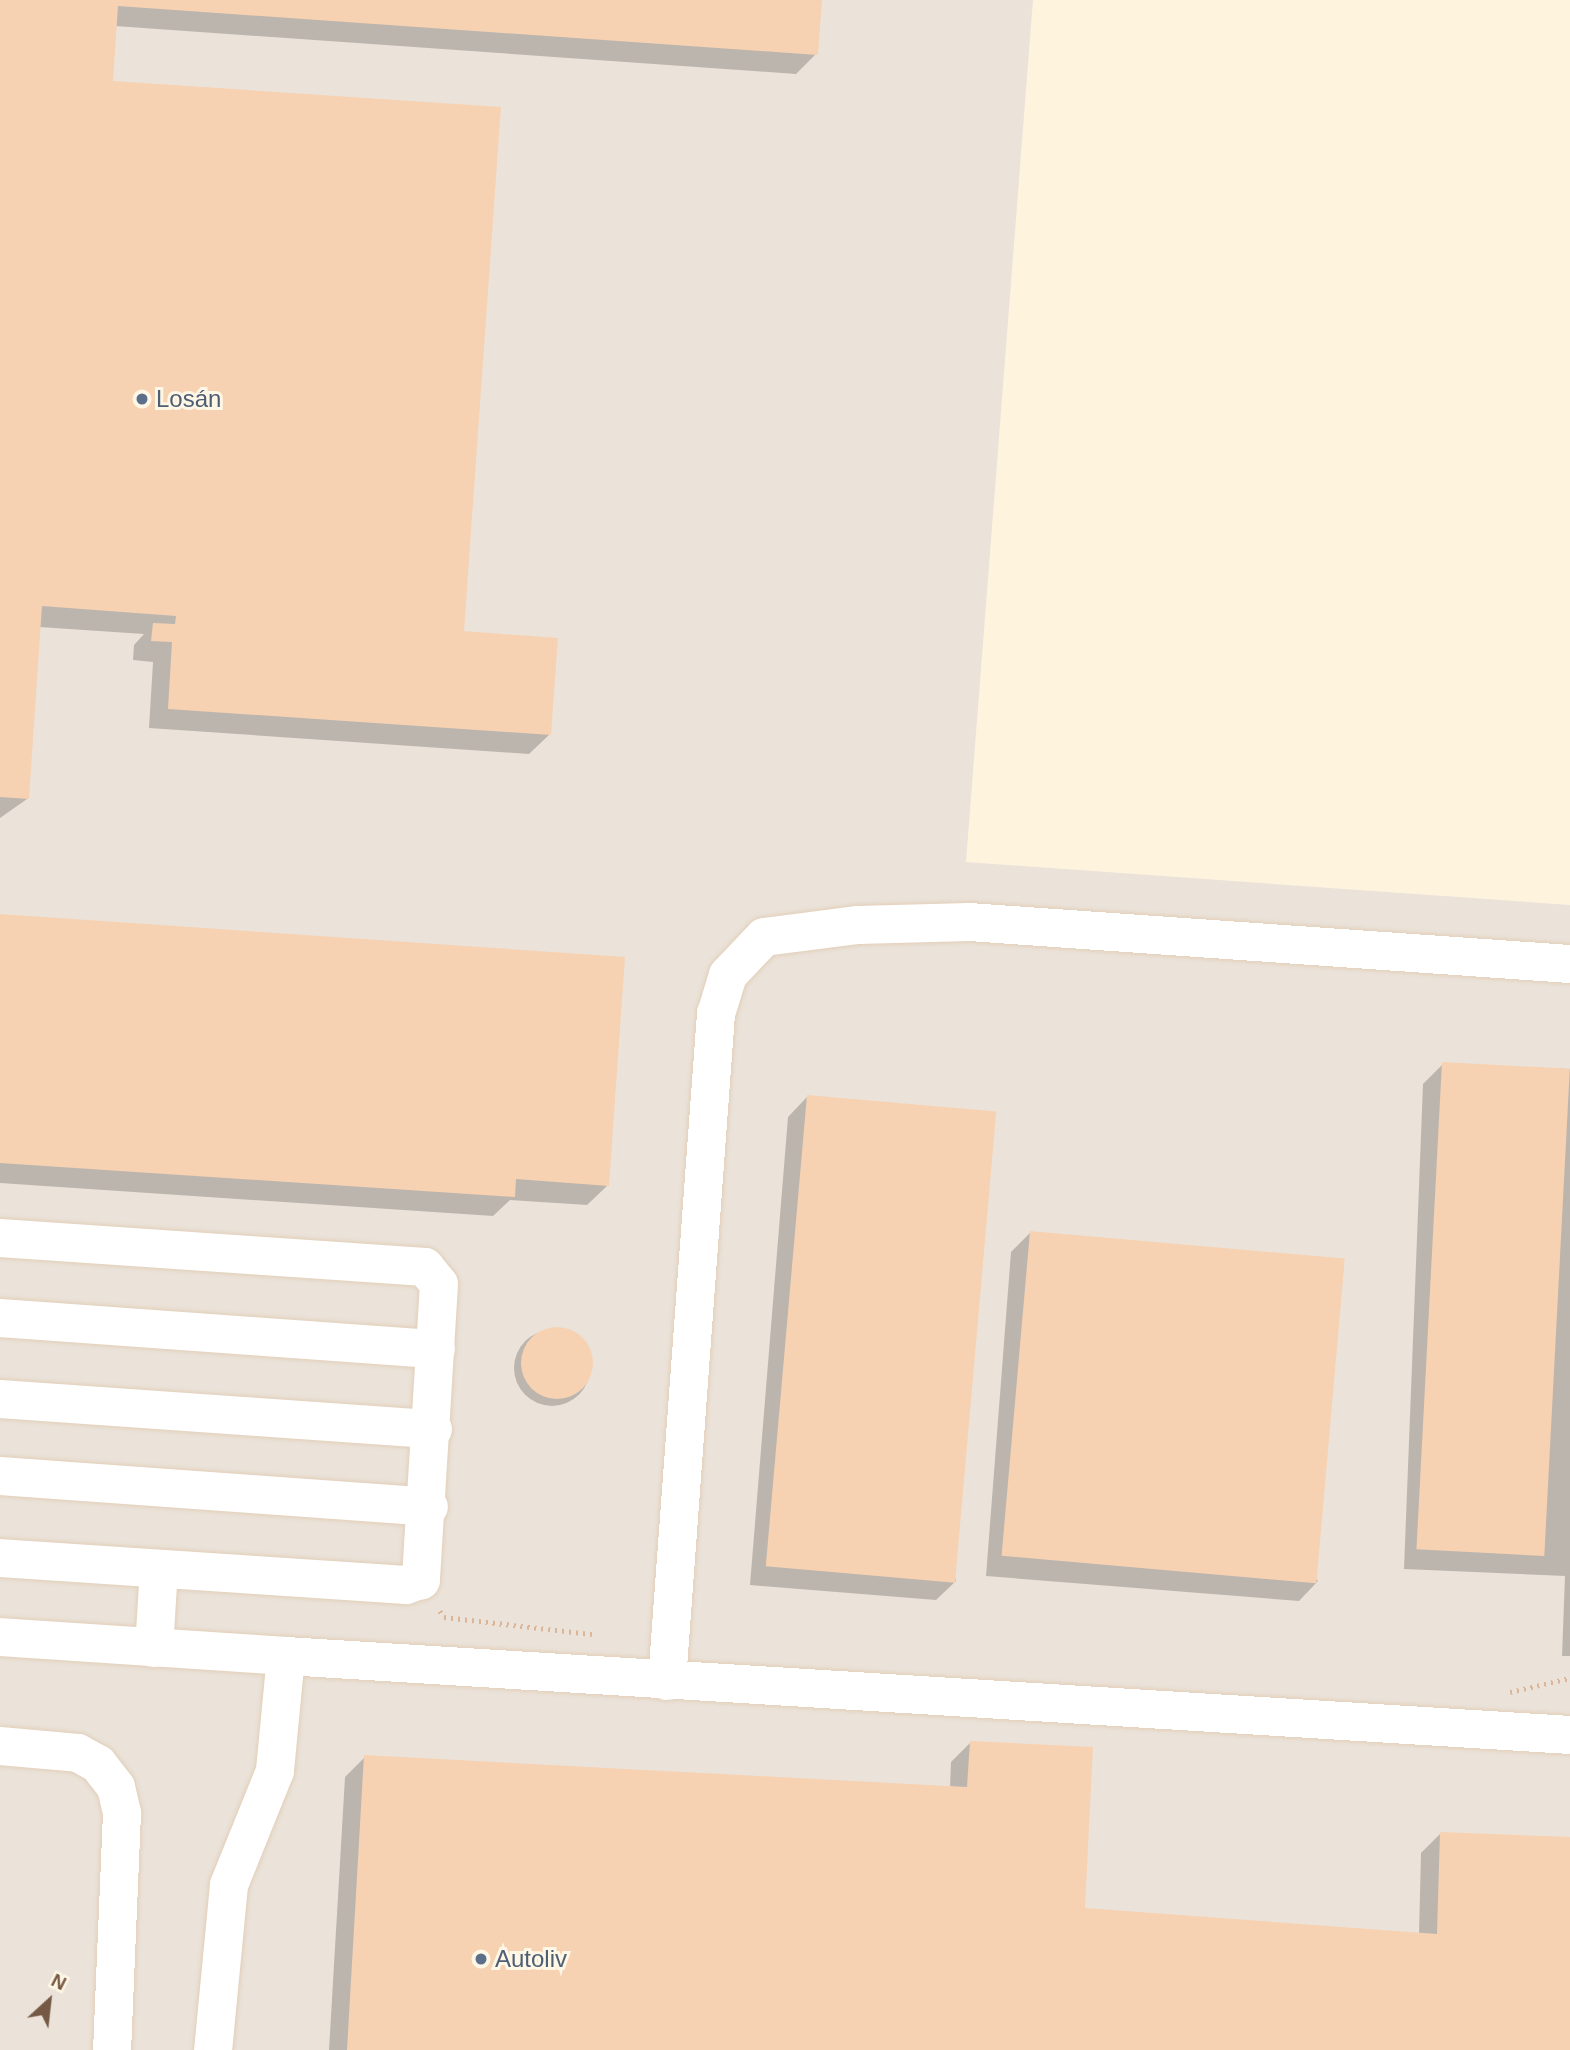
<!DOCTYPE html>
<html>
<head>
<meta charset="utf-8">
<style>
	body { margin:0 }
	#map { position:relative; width:1570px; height:2050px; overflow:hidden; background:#fef4dd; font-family:Helvetica,sans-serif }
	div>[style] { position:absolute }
	.industrial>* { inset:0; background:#ebe3da }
	.shadow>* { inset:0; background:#0003 }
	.round { border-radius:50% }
	.building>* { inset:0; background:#f6d2b3; transform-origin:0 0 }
	.path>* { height:4.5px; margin-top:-2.25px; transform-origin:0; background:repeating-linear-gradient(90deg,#dab597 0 2px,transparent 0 7px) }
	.roads { filter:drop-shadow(0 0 2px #e2cfb9) drop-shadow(0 0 2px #e2cfb9) }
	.minor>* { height:38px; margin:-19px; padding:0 19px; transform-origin:19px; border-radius:19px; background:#fff }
	.dots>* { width:19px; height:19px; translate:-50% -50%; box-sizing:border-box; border:4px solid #fff7e5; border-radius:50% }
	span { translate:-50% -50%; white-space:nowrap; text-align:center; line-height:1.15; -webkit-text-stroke:6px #fff7e5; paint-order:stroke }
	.service-label { font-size:24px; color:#4e5e75 }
	.left { translate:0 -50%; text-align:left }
	.north { position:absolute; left:14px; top:1966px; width:70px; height:70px; -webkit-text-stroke:5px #fff7e5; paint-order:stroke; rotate:27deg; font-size:19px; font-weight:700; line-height:28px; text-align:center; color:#755944 }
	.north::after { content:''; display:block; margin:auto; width:24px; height:32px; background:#755944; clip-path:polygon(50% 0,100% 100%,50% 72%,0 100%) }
</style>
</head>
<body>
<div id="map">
	<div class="industrial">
		<i style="clip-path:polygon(0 0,1033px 0,966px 862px,1570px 905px,1570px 2050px,0 2050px)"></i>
	</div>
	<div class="shadow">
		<i style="clip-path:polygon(0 0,820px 0,816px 54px,796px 74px,115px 26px,111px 82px,462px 633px,549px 735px,529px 754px,149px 728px,153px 662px,133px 660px,134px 645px,144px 634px,39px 627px,27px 799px,0 818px)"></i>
		<i style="clip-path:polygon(0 916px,607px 1186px,587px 1205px,510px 1200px,493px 1216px,0 1183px)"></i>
		<i style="clip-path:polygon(1443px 1064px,1570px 1069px,1570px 1656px,1562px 1656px,1565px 1576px,1404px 1569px,1423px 1084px)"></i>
		<i style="clip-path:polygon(807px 1097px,956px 1581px,936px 1600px,750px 1585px,788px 1117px)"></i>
		<i style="clip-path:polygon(1030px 1233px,1318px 1581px,1299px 1601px,986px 1576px,1011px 1252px)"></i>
		<i class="round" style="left:514px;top:1330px;width:76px;height:76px"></i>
		<i style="clip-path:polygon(971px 1742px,1083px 1909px,1419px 1934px,1421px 1853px,1441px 1833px,1570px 1839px,1570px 2050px,329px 2050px,345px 1777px,365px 1757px,950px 1788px,951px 1762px)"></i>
	</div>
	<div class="building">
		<i style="clip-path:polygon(0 0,822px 0,818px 55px,118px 6px,113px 81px,501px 107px,464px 631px,558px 638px,551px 735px,168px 709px,172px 642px,151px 641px,153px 623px,175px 624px,176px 616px,42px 606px,29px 799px,0 797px)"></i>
		<i style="clip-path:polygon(0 914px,625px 957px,609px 1186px,516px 1179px,515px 1197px,0 1163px)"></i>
		<i style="left:1442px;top:1062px;width:128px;height:488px;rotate:3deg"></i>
		<i style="left:807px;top:1095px;width:190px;height:473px;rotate:5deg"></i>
		<i style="left:1030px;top:1231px;width:316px;height:326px;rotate:5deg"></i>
		<i class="round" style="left:521px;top:1327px;width:72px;height:72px"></i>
		<i style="clip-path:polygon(970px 1741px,1093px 1747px,1085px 1908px,1437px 1934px,1440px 1832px,1570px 1837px,1570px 2050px,347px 2050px,364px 1755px,967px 1787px)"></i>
	</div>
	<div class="path">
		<i style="left:440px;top:1611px;width:7px;rotate:56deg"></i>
		<i style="left:444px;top:1617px;width:149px;rotate:6.6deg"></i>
		<i style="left:1510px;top:1692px;width:62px;rotate:-13.1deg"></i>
	</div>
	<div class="roads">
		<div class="minor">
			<i style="left:0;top:1238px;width:426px;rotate:3.9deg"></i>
			<i style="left:425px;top:1267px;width:22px;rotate:51deg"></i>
			<i style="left:439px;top:1284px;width:297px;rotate:93.5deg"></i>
			<i style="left:421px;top:1580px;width:16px;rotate:162deg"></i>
			<i style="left:406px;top:1585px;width:407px;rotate:-176.2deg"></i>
			<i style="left:0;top:1318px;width:437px;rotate:4.1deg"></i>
			<i style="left:0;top:1399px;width:434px;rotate:4deg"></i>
			<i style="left:0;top:1476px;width:430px;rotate:4.1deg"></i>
			<i style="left:0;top:1637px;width:287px;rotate:3.8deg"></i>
			<i style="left:286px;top:1656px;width:116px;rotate:95.5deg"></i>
			<i style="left:275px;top:1771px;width:123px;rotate:112deg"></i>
			<i style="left:229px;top:1885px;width:166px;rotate:95.5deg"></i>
			<i style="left:154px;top:1648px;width:79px;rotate:-86.4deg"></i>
			<i style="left:286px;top:1656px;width:1286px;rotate:3.52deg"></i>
			<i style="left:667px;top:1681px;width:669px;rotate:-85.8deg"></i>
			<i style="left:716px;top:1014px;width:41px;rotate:-72.9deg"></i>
			<i style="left:728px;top:975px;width:52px;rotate:-46.5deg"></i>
			<i style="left:764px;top:937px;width:95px;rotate:-7.3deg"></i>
			<i style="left:858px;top:925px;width:111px;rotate:-1.5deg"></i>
			<i style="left:969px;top:922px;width:602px;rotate:4deg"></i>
			<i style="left:0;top:1746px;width:78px;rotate:5.1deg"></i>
			<i style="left:78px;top:1753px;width:23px;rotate:29deg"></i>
			<i style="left:98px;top:1764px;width:29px;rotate:52deg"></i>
			<i style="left:116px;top:1787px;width:27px;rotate:77deg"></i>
			<i style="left:122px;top:1813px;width:237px;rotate:92.4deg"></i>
		</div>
	</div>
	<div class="dots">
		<i style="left:142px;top:399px;background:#5c6f8a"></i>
		<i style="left:481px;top:1959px;background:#5c6f8a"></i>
	</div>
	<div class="service-label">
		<span class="left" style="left:156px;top:399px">Losán</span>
		<span class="left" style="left:495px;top:1959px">Autoliv</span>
	</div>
	<div class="north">N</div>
</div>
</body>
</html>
